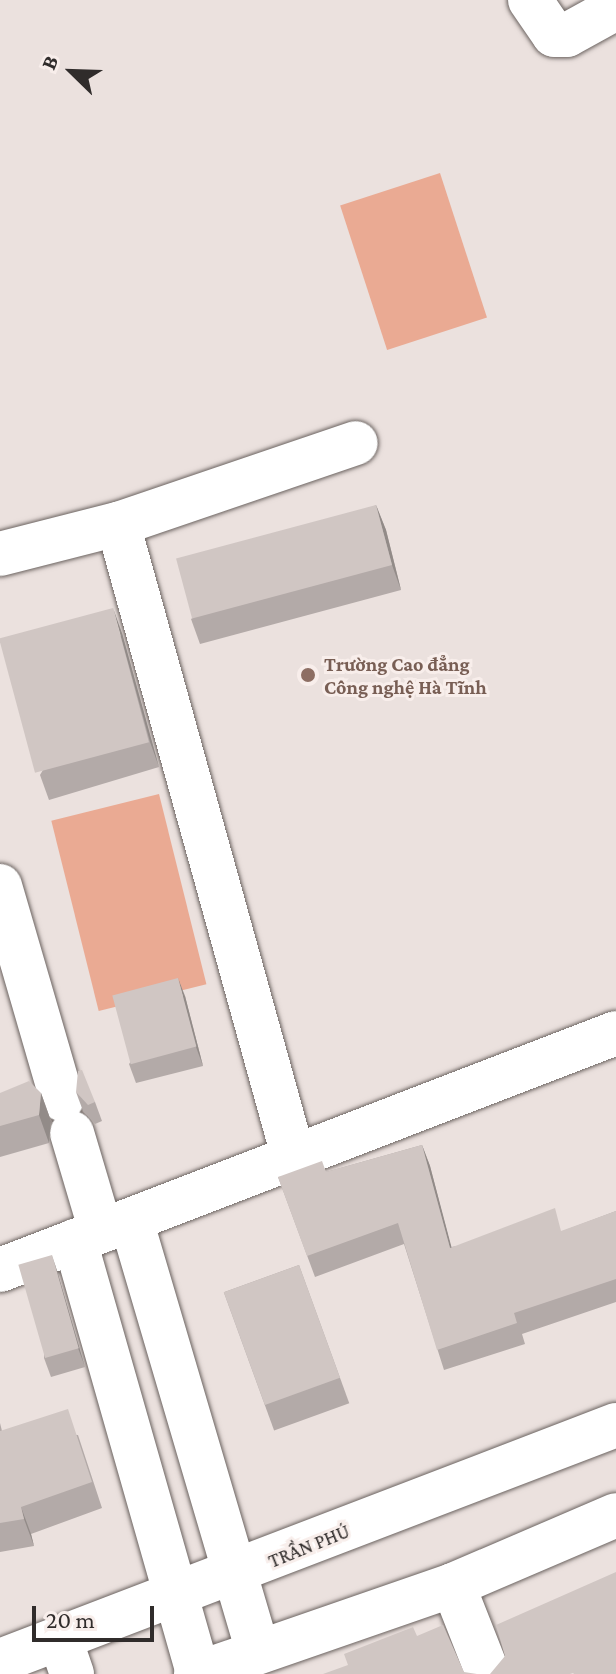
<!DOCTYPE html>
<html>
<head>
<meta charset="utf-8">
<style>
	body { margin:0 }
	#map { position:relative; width:616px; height:1674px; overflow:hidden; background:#ebe1de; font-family:"Crimson Pro",serif }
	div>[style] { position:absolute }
	.green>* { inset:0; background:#eaaa93; transform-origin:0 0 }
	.roads { filter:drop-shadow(0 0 2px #6b6360) drop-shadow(0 0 2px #6b6360) }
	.minor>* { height:44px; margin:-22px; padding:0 22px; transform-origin:22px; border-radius:22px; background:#fff }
	.major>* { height:44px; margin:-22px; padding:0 22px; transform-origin:22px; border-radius:22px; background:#fff }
	.wall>* { inset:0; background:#b3aaa8; transform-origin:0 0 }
	.shaded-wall>* { inset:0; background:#928b88 }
	.building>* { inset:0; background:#d0c6c3; transform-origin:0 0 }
	.dots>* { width:22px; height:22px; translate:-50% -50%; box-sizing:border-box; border:4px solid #f8eeeb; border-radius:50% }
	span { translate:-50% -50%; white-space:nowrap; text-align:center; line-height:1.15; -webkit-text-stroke:6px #f8eeeb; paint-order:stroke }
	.education-label { font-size:20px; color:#785e54; font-weight:700 }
	.left { translate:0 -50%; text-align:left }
	.street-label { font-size:20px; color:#302c2b }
	.north { position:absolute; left:32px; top:32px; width:80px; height:80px; -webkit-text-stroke:6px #f8eeeb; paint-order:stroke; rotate:293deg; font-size:22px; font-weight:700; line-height:32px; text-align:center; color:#302c2b }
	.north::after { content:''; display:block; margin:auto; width:28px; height:36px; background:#302c2b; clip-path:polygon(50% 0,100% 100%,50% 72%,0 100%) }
	.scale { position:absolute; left:32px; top:1606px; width:122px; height:36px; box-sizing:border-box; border:4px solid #302c2b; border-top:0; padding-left:10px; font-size:24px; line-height:28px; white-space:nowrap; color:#302c2b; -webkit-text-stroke:6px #f8eeeb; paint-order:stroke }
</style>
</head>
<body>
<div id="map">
	<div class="green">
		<i style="left:440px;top:173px;width:152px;height:105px;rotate:72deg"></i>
		<i style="left:159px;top:794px;width:196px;height:111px;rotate:76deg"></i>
	</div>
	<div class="roads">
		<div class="minor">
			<i style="left:530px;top:0;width:42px;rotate:55.6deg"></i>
			<i style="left:554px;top:35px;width:13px"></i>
			<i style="left:567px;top:35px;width:56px;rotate:-28.9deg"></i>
			<i style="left:118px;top:524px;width:659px;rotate:74.51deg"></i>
			<i style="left:0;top:554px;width:122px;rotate:-14.3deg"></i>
			<i style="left:118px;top:524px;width:251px;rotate:-18.8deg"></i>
			<i style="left:0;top:886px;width:222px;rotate:73.8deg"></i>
			<i style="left:72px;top:1133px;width:102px;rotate:73.5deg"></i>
			<i style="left:131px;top:1220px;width:450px;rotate:73.6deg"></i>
			<i style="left:75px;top:1241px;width:449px;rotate:74.1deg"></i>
			<i style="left:0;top:1270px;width:660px;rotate:-21.04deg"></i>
			<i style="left:453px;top:1585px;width:96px;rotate:68.5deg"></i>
			<i style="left:60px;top:1639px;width:37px;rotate:71deg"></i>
		</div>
		<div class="major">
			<i style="left:0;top:1661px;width:660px;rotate:-20.96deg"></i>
			<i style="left:196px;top:1674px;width:272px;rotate:-19.1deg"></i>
			<i style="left:453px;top:1585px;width:177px;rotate:-23.2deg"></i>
		</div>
	</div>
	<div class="wall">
		<i style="clip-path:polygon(376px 505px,386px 530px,401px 590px,200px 644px,191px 619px)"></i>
		<i style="clip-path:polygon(122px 633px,159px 767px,49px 800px,40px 775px)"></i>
		<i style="clip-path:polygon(185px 996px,203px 1066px,136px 1083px,129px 1064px)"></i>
		<i style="clip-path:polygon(76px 1092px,95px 1102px,102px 1121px,95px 1124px,83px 1111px)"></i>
		<i style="clip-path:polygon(0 1093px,41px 1093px,51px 1121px,49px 1143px,0 1157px)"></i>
		<i style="clip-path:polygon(422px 1145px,430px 1166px,451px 1247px,563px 1231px,616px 1211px,616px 1302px,522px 1334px,525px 1344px,444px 1370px,404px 1244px,315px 1277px,278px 1177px,326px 1172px)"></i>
		<i style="clip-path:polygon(52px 1256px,58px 1274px,85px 1367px,51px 1377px,44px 1358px)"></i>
		<i style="left:299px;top:1265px;width:147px;height:80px;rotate:70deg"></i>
		<i style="clip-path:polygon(0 1423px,2px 1431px,78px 1435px,102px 1508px,31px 1534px,34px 1546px,0 1552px)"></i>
	</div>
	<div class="shaded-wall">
		<i style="clip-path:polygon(376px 505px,386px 530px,401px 590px,392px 565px)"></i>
		<i style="clip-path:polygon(113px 608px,122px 633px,159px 767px,150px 742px)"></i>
		<i style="clip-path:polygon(178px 978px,185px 996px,203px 1066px,196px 1047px)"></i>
		<i style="clip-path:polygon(41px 1093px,51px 1121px,49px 1143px,39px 1115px)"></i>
		<i style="clip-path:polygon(422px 1145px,430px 1166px,457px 1268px,450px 1248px)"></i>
		<i style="clip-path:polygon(52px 1255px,58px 1274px,85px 1367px,78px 1348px)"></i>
		<i style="clip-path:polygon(21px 1507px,31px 1534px,34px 1546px,24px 1519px)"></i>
	</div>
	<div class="building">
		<i style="left:376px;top:505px;width:62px;height:207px;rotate:75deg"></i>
		<i style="left:113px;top:608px;width:139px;height:118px;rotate:75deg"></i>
		<i style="left:178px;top:978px;width:71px;height:68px;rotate:75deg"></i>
		<i style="clip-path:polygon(82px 1070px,95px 1102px,88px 1105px,76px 1092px,78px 1071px)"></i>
		<i style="clip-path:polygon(29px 1081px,41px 1093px,39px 1115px,0 1126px,0 1093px)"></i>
		<i style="clip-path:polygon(422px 1145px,450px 1248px,555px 1208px,561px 1231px,616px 1211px,616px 1279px,514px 1313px,517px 1323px,437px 1350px,398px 1223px,307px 1256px,278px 1177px,322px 1161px,326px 1172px)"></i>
		<i style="left:52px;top:1255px;width:97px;height:35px;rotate:74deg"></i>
		<i style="left:299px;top:1265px;width:120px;height:80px;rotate:70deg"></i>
		<i style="clip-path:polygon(68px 1409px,92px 1482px,21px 1507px,24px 1519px,0 1523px,0 1431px)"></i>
		<i style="clip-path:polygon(616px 1572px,616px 1674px,574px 1674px,573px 1673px,570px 1674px,490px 1674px,505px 1656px,496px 1625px)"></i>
		<i style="clip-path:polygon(443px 1625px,464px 1672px,477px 1674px,323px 1674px,348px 1665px,344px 1654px,413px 1627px,417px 1636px)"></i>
	</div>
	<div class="dots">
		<i style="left:308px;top:675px;background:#8d6e63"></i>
	</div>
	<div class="education-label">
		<span class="left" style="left:324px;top:676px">Trường Cao đẳng<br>Công nghệ Hà Tĩnh</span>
	</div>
	<div class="street-label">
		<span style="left:309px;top:1546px;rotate:-22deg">TRẦN PHÚ</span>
	</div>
	<div class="north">B</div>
	<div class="scale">20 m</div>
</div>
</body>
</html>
